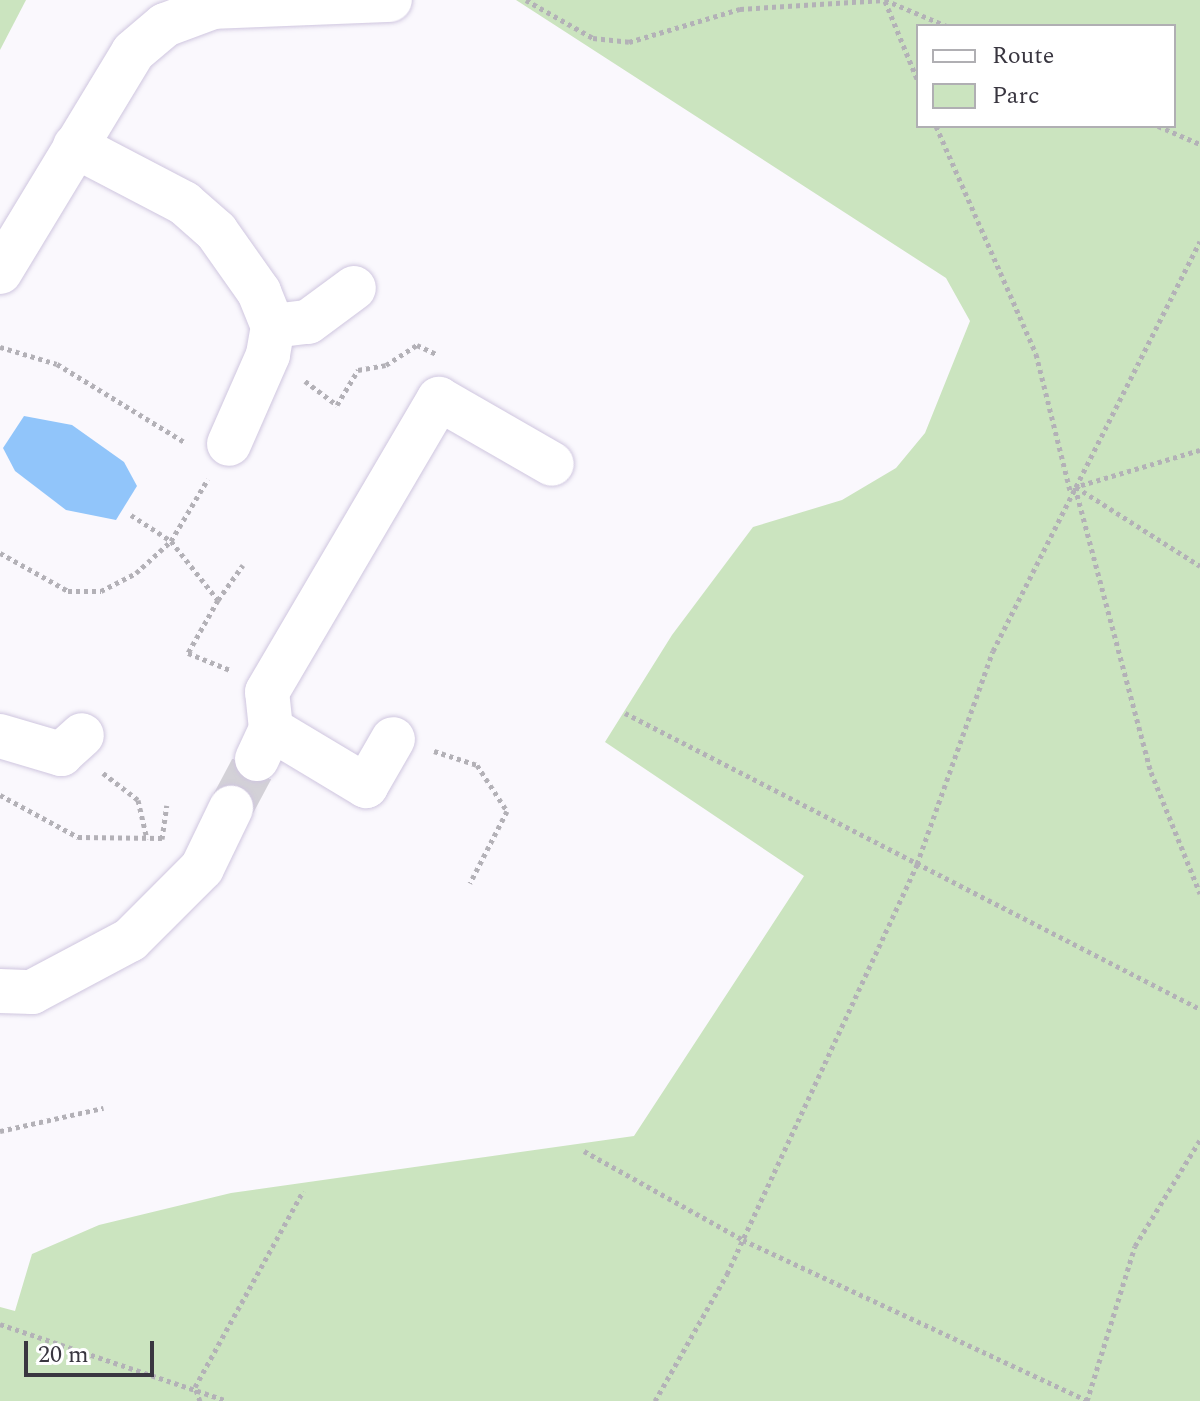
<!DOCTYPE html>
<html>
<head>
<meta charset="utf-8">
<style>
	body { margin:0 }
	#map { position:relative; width:1200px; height:1401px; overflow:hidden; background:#faf8fd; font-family:Spectral,serif }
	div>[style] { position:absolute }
	.green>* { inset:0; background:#cbe4bf }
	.water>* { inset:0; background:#91c5fa }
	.minor-tunnel>* { height:44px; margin-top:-22px; transform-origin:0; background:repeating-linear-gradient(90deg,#d3d1d7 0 44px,transparent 0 66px) }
	.path>* { height:5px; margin-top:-2.5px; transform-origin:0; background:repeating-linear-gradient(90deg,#b3b1b7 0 4px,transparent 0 8px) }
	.roads { filter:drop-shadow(0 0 2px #cfc6df) drop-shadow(0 0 2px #cfc6df) }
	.minor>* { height:44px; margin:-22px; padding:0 22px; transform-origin:22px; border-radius:22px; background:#fff }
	span { translate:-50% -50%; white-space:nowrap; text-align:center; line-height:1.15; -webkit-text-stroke:8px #fff; paint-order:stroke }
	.legend { position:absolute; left:916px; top:24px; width:260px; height:104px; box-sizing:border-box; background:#fff; border:2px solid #b0afb3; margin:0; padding:10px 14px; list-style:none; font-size:24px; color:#393640 }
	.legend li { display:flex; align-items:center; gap:16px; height:40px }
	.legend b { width:40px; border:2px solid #b0afb3 }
	.scale { position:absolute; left:24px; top:1341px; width:130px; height:36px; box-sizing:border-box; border:4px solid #393640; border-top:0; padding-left:10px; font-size:24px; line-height:28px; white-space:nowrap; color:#393640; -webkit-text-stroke:6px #fff; paint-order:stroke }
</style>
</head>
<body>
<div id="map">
	<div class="green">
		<i style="clip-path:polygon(0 0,26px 0,0 50px)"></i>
		<i style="clip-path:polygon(evenodd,516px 0,1200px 0,1200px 1401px,0 1401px,0 1307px,15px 1311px,32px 1254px,99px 1225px,231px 1193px,634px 1136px,804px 876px,605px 742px,672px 635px,753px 527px,842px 500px,896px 468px,925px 433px,970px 321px,946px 278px,516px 0,1174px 26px,1174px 126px,918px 126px,918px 26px,1174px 26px)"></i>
	</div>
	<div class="water">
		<i style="clip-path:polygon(24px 416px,72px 425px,124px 462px,137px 486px,116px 520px,66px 510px,15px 471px,3px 448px)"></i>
	</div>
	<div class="minor-tunnel">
		<i style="left:231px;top:808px;width:55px;rotate:-62deg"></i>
	</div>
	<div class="path">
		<i style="left:526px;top:0;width:77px;rotate:29.6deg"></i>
		<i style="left:593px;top:38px;width:36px;rotate:6deg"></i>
		<i style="left:629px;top:42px;width:116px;rotate:-16.6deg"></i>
		<i style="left:740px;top:9px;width:145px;rotate:-3.6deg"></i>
		<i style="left:885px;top:0;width:67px;rotate:22.8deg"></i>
		<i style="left:885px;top:1px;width:87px;rotate:67.6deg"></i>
		<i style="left:936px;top:126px;width:249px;rotate:66.3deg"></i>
		<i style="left:1036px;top:354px;width:144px;rotate:76deg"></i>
		<i style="left:1158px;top:126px;width:46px;rotate:23.2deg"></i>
		<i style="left:0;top:347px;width:59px;rotate:16.6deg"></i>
		<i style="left:57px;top:364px;width:151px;rotate:31.5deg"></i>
		<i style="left:305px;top:381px;width:40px;rotate:37deg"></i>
		<i style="left:337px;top:405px;width:41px;rotate:-59deg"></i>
		<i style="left:358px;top:370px;width:28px;rotate:-10deg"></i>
		<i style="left:386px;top:365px;width:37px;rotate:-33deg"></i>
		<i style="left:417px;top:345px;width:23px;rotate:25deg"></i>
		<i style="left:1200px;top:450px;width:130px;rotate:163.5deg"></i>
		<i style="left:1075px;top:487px;width:295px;rotate:75.1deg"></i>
		<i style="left:1151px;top:772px;width:131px;rotate:68deg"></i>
		<i style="left:1076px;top:487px;width:147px;rotate:32.5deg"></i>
		<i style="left:131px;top:515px;width:48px;rotate:33deg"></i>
		<i style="left:171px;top:541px;width:75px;rotate:51.5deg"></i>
		<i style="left:218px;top:600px;width:43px;rotate:-54.5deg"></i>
		<i style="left:0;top:553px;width:78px;rotate:29.2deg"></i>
		<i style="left:68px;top:591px;width:33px"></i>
		<i style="left:101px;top:591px;width:39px;rotate:-27deg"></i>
		<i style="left:136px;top:573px;width:47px;rotate:-42.4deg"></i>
		<i style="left:171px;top:541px;width:72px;rotate:-59.2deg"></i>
		<i style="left:218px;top:600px;width:61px;rotate:119.5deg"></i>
		<i style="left:188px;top:653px;width:45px;rotate:22deg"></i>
		<i style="left:625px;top:713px;width:647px;rotate:27.24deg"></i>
		<i style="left:434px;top:751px;width:45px;rotate:18deg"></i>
		<i style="left:477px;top:765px;width:55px;rotate:56.9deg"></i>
		<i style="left:507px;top:811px;width:81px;rotate:117.2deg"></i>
		<i style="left:103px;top:773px;width:44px;rotate:37.6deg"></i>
		<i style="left:138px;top:800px;width:40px;rotate:77deg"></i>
		<i style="left:0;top:795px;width:89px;rotate:28.3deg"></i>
		<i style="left:78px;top:837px;width:84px;rotate:0.7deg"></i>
		<i style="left:162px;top:839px;width:34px;rotate:-82deg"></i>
		<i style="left:0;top:1131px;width:106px;rotate:-12.6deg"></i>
		<i style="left:584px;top:1151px;width:182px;rotate:29.2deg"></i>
		<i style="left:743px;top:1240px;width:382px;rotate:25deg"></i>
		<i style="left:0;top:1324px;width:240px;rotate:18.7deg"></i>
		<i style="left:200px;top:1401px;width:15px;rotate:-110deg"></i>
		<i style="left:195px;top:1387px;width:224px;rotate:-61.1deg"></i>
		<i style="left:655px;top:1401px;width:146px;rotate:-60.4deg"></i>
		<i style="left:727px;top:1274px;width:452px;rotate:-65.1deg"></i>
		<i style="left:917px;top:864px;width:226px;rotate:-70.4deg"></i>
		<i style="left:993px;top:651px;width:459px;rotate:-63.2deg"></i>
		<i style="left:1087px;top:1401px;width:162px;rotate:-72.8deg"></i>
		<i style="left:1135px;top:1246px;width:124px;rotate:-58.5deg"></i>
	</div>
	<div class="roads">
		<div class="minor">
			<i style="left:75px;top:146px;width:123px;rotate:27.6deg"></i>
			<i style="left:184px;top:203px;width:43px;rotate:41.2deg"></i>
			<i style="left:216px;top:231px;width:75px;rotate:54.8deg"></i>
			<i style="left:259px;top:292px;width:37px;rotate:68deg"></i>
			<i style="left:273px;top:326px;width:29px;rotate:100deg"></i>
			<i style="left:268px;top:355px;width:97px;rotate:113.7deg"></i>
			<i style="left:0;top:272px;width:257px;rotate:-58.8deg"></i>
			<i style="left:133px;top:52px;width:42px;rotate:-40.2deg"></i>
			<i style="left:165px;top:25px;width:51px;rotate:-20.6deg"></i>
			<i style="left:213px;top:7px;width:177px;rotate:-2.3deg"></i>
			<i style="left:273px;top:326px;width:35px;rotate:-7deg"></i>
			<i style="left:308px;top:322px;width:57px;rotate:-36.5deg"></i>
			<i style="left:271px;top:729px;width:111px;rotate:31deg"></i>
			<i style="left:366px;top:786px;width:54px;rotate:-60.1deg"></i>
			<i style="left:0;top:736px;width:64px;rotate:16.4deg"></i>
			<i style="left:61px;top:754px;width:28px;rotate:-42deg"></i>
			<i style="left:257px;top:759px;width:33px;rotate:-65deg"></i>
			<i style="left:271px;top:729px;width:37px;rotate:-96deg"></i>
			<i style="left:267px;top:692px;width:340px;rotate:-59.6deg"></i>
			<i style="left:439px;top:399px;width:130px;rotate:29.9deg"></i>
			<i style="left:0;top:991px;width:32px;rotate:2deg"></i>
			<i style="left:32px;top:992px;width:111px;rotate:-28deg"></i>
			<i style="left:130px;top:940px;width:102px;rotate:-45deg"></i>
			<i style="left:202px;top:868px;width:67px;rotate:-64.2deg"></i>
		</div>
	</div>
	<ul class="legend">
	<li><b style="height:10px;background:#fff"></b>Route</li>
	<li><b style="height:22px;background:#cbe4bf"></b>Parc</li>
	</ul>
	<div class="scale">20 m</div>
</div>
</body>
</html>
